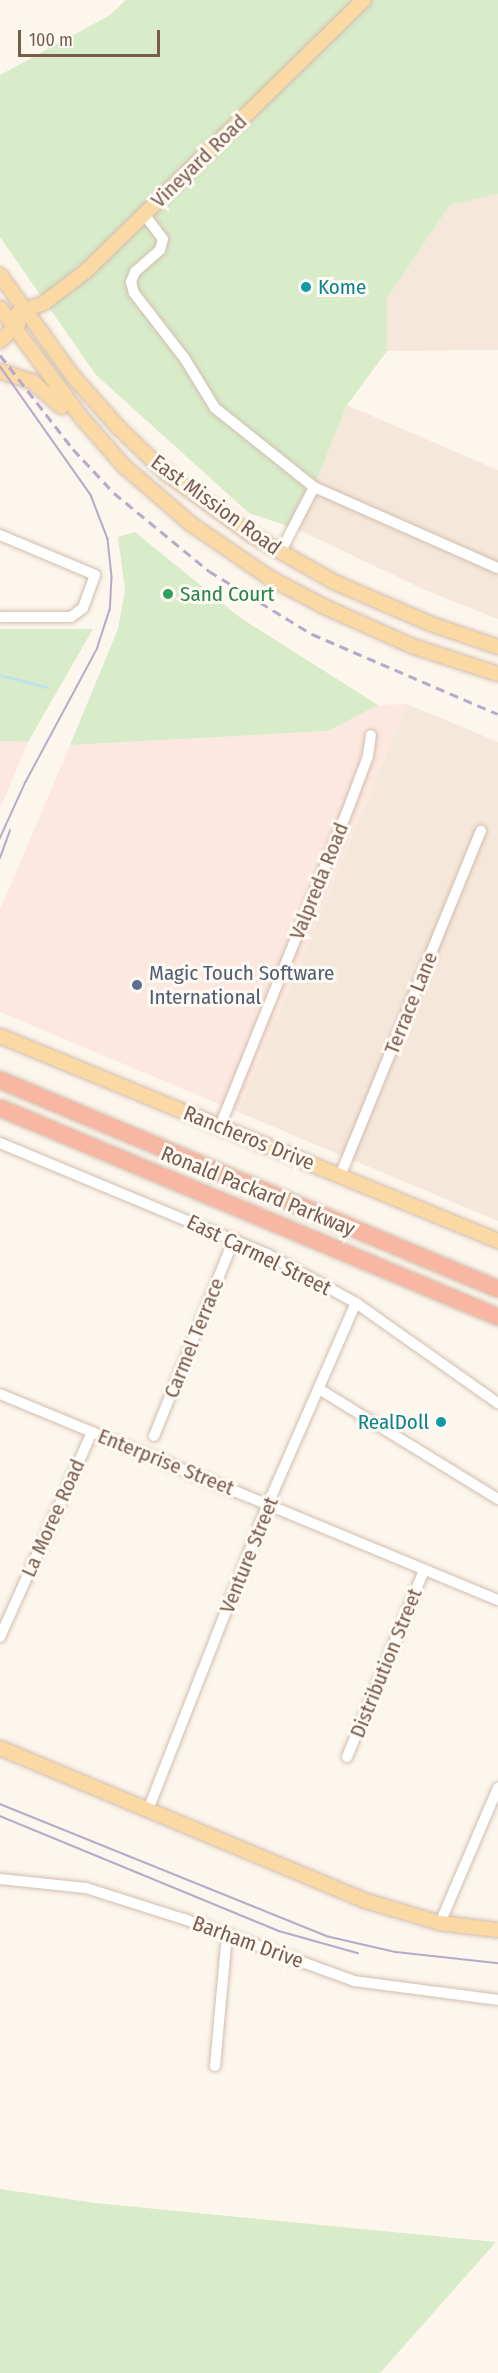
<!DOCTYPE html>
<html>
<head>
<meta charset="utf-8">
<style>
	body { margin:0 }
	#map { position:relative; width:498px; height:2373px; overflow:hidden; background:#fdf6ec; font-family:"Fira Sans Condensed",sans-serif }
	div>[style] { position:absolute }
	.residential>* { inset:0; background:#f5e8da }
	.commercial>* { inset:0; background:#fde8e0 }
	.green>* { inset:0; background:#d8ecc9 }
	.stream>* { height:3px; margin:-1.5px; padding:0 1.5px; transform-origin:1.5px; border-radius:1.5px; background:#bfe3e8 }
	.roads { filter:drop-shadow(0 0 2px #d1beb0) drop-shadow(0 0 2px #d1beb0) }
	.minor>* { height:10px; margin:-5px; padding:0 5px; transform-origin:5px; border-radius:5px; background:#fff }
	.major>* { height:14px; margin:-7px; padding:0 7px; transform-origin:7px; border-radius:7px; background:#fbd9a5 }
	.highway>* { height:16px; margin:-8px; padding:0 8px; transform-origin:8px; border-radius:8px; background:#f7b7a3 }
	.tram>* { height:1.5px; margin:-0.75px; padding:0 0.75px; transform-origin:0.75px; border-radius:0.75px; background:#b9a8c9 }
	.rail>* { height:3px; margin-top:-1.5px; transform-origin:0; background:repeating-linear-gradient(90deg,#b9a8c9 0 9px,transparent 0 15px) }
	.dots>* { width:16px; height:16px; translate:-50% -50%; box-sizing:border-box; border:3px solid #fffaf3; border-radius:50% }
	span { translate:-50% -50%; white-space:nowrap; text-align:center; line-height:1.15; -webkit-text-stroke:6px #fffaf3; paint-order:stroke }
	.street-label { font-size:21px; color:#7a5c4d }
	.culture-label { font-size:21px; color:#0d838f }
	.left { translate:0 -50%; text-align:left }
	.right { translate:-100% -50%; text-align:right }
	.leisure-label { font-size:21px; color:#27864d }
	.service-label { font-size:21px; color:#4e5e75 }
	.scale { position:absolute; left:18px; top:30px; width:142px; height:27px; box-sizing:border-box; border:3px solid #7a5c4d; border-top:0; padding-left:8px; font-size:18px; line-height:21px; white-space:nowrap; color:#7a5c4d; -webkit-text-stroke:4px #fffaf3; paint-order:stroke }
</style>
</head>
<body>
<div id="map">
	<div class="residential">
		<i style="clip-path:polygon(498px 194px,498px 350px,387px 351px,387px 299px,450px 205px)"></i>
		<i style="clip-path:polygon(347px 405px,498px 470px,498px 619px,425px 590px,297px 529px)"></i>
		<i style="clip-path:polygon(407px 704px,498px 742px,498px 1221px,238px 1112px)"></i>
	</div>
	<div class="commercial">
		<i style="clip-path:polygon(407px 704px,238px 1112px,0 1012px,0 910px,70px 745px,327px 731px,378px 705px)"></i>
		<i style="clip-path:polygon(0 741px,28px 742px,0 809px)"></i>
	</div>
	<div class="green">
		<i style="clip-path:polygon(126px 0,498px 0,498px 194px,450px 205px,387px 299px,387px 351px,347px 405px,297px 529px,249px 513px,96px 375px,0 237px,0 75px,110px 15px)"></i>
		<i style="clip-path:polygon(135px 532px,242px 619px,378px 705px,328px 731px,70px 745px,118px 629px,125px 590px,118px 537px)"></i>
		<i style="clip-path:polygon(0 629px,93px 629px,28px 742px,0 741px)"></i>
		<i style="clip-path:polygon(0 2189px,95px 2203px,496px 2242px,380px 2373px,0 2373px)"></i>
	</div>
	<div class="stream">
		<i style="left:0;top:675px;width:48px;rotate:14.6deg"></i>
	</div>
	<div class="roads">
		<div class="minor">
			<i style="left:144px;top:214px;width:31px;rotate:53deg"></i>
			<i style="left:163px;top:239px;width:11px;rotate:105deg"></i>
			<i style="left:160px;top:250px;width:33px;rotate:139deg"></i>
			<i style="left:135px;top:272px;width:11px;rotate:112deg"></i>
			<i style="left:131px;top:282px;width:11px;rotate:75deg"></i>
			<i style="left:134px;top:293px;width:83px;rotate:52.3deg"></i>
			<i style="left:185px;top:359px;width:57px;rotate:58.5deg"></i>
			<i style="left:215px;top:408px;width:127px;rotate:38.6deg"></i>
			<i style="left:0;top:535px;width:103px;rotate:22.8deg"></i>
			<i style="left:95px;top:575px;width:35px;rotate:110deg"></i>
			<i style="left:83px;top:608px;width:15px;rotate:143deg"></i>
			<i style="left:71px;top:617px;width:71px;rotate:180deg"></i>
			<i style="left:280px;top:553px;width:74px;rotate:-62.7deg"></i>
			<i style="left:314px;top:487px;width:201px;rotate:23.8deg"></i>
			<i style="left:220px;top:1126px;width:347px;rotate:-68deg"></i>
			<i style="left:350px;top:804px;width:51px;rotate:-69.4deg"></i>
			<i style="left:368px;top:756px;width:21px;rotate:-82deg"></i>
			<i style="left:0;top:1143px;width:289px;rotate:22.6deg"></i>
			<i style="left:267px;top:1254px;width:102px;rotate:28.8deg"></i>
			<i style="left:356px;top:1303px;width:174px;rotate:35.2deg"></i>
			<i style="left:340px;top:1176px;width:373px;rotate:-67.8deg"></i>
			<i style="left:319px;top:1389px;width:210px;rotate:31.6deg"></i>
			<i style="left:0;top:1394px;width:539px;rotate:22.47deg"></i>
			<i style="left:154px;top:1436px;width:213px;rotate:-67.9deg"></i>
			<i style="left:0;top:1637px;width:225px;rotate:-65.8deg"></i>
			<i style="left:347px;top:1757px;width:202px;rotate:-67.6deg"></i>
			<i style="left:148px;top:1810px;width:329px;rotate:-68.6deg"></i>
			<i style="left:268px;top:1504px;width:219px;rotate:-66.4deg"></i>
			<i style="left:0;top:1879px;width:86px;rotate:6deg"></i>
			<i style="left:86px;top:1888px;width:103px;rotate:17.6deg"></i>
			<i style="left:184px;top:1919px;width:181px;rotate:20deg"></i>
			<i style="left:354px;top:1981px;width:145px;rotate:7.5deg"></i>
			<i style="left:440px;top:1923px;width:147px;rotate:-66.8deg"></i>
			<i style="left:215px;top:2066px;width:132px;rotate:-84.8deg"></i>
		</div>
		<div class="major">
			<i style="left:0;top:275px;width:123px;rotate:54.2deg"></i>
			<i style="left:72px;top:375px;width:72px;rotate:48.4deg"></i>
			<i style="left:120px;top:429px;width:64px;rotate:43.7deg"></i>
			<i style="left:166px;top:473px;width:107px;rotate:35.9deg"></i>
			<i style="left:253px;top:536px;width:93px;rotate:29.6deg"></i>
			<i style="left:334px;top:582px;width:106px;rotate:23.4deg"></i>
			<i style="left:431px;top:624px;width:71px;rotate:18.9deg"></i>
			<i style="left:0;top:308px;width:136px;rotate:53.4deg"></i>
			<i style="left:81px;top:417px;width:67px;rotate:48.7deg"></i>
			<i style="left:125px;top:467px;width:87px;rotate:40.8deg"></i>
			<i style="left:191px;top:524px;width:96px;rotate:34.4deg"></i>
			<i style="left:270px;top:578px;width:62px;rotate:27.8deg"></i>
			<i style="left:325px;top:607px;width:95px;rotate:24.1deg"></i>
			<i style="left:412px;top:646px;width:90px;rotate:18deg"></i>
			<i style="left:18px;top:313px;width:28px;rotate:-21deg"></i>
			<i style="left:44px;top:303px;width:53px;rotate:-37.3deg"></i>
			<i style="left:86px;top:271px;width:388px;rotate:-44.3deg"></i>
			<i style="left:0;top:341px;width:25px;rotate:-43deg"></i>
			<i style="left:0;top:371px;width:35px;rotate:18deg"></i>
			<i style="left:33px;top:382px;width:38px;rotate:41deg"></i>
			<i style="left:0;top:1036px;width:539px;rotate:22.37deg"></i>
			<i style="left:0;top:1748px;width:394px;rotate:22.7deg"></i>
			<i style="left:363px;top:1900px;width:80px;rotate:16.6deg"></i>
			<i style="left:440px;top:1923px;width:58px;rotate:6.9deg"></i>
		</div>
		<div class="highway">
			<i style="left:0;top:1080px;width:540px;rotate:22.77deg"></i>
			<i style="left:0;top:1108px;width:540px;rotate:22.77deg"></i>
		</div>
	</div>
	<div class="tram">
		<i style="left:0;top:366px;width:158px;rotate:54.8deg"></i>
		<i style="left:91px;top:495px;width:47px;rotate:68.9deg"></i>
		<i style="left:108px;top:539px;width:38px;rotate:84deg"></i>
		<i style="left:112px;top:577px;width:33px;rotate:93deg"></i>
		<i style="left:110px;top:610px;width:40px;rotate:108deg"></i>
		<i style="left:98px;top:648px;width:152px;rotate:118.2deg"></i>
		<i style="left:26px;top:782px;width:63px;rotate:114.5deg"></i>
		<i style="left:0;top:858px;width:29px;rotate:-70deg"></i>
		<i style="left:0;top:1804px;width:352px;rotate:22deg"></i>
		<i style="left:326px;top:1936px;width:72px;rotate:12.9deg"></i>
		<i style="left:396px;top:1952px;width:103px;rotate:6.2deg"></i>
		<i style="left:0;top:1816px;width:302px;rotate:22.4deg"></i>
		<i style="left:279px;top:1931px;width:82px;rotate:15.6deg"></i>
	</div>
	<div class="rail">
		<i style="left:0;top:355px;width:119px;rotate:52.2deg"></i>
		<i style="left:73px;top:449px;width:60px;rotate:47deg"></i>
		<i style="left:114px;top:493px;width:123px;rotate:39.4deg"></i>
		<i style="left:209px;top:571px;width:121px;rotate:31.5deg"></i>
		<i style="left:312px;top:634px;width:202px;rotate:23.3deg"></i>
	</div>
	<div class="dots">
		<i style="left:306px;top:287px;background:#0f9aa8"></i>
		<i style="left:168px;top:594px;background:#2e9e5b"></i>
		<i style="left:137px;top:985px;background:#5c6f8a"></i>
		<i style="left:441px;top:1422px;background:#0f9aa8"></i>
	</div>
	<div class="street-label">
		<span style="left:199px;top:161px;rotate:-44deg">Vineyard Road</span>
		<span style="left:216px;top:505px;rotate:36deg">East Mission Road</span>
		<span style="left:319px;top:881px;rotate:-68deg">Valpreda Road</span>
		<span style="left:411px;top:1003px;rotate:-68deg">Terrace Lane</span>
		<span style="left:249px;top:1138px;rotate:22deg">Rancheros Drive</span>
		<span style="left:258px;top:1191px;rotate:22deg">Ronald Packard Parkway</span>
		<span style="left:259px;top:1255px;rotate:26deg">East Carmel Street</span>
		<span style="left:194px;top:1338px;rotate:-68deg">Carmel Terrace</span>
		<span style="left:166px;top:1462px;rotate:22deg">Enterprise Street</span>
		<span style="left:53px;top:1518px;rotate:-66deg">La Moree Road</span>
		<span style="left:249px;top:1555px;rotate:-68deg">Venture Street</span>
		<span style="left:386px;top:1663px;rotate:-68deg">Distribution Street</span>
		<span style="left:248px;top:1942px;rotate:20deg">Barham Drive</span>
	</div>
	<div class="culture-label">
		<span class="left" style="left:318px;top:287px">Kome</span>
		<span class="right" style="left:429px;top:1422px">RealDoll</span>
	</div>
	<div class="leisure-label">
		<span class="left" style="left:180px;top:594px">Sand Court</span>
	</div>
	<div class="service-label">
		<span class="left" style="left:149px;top:985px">Magic Touch Software<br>International</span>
	</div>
	<div class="scale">100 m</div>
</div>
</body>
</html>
